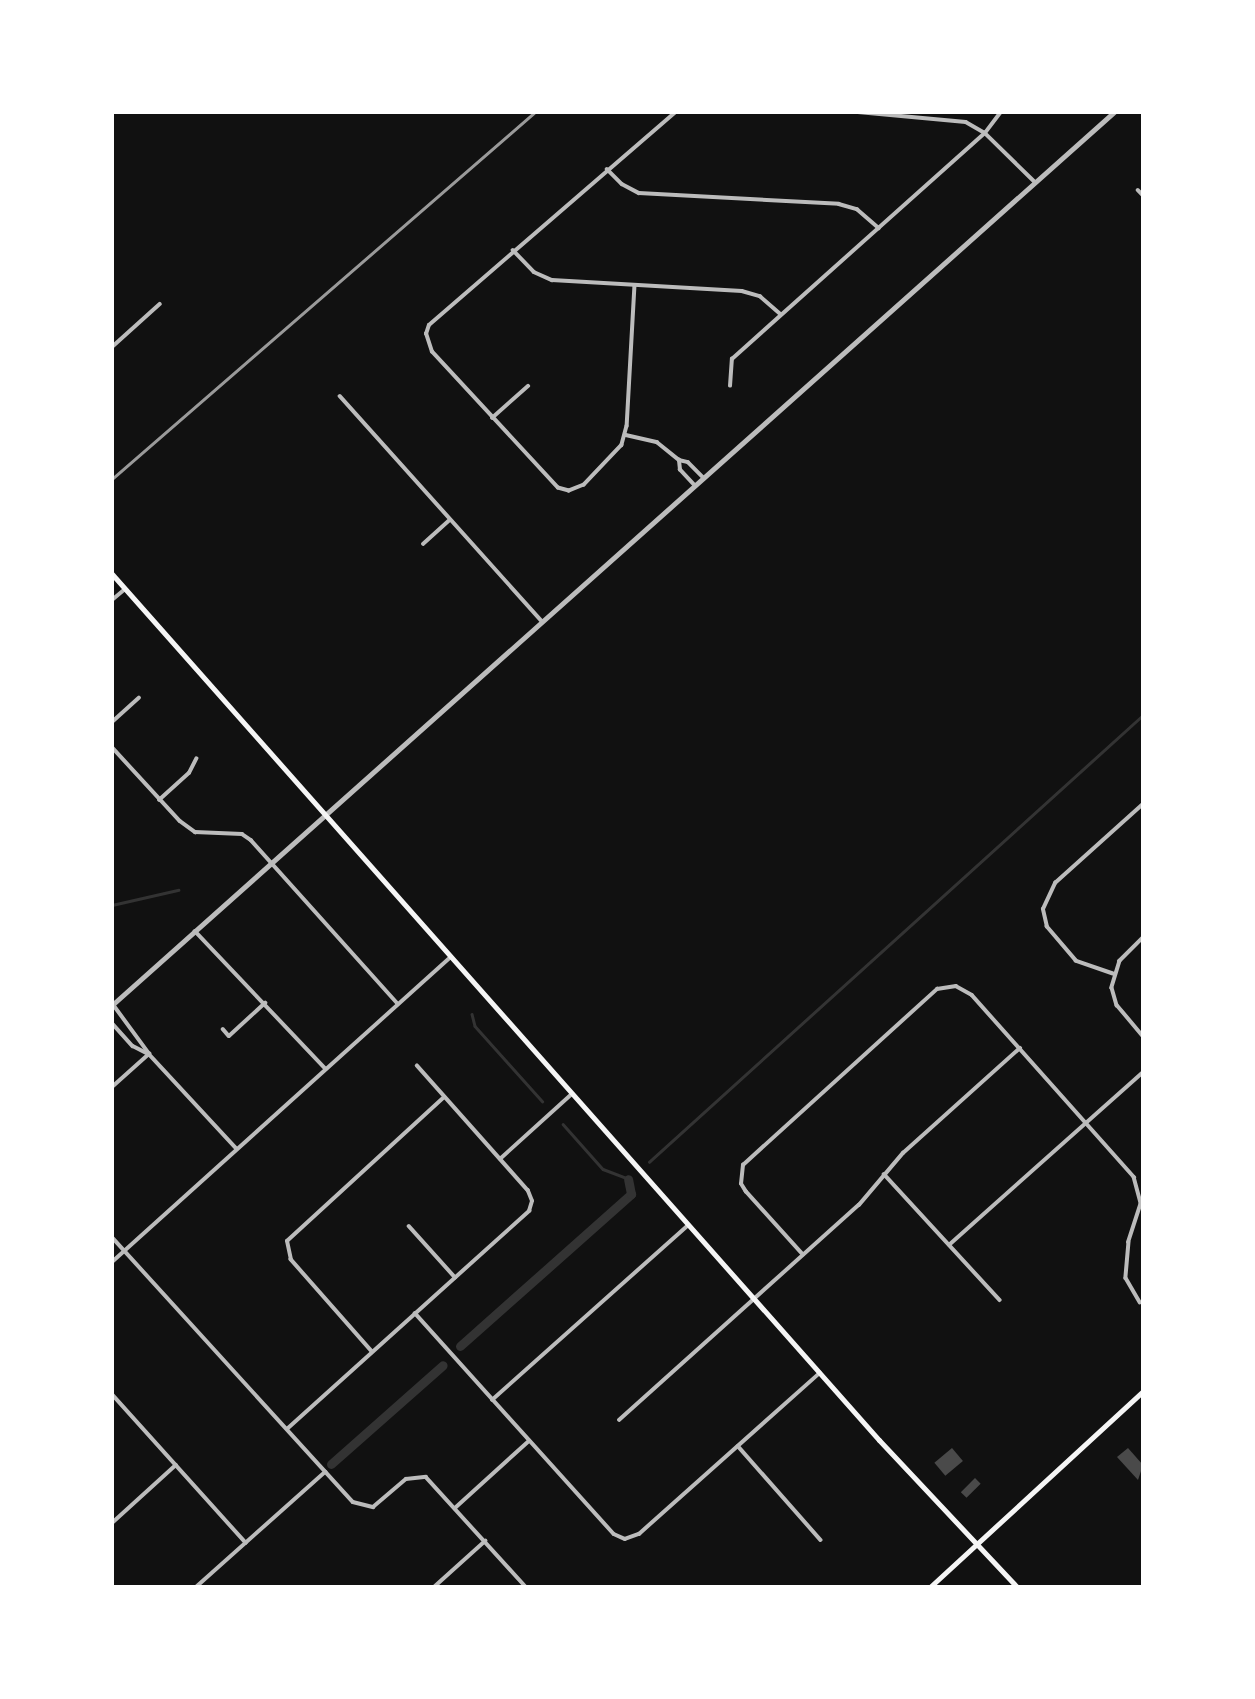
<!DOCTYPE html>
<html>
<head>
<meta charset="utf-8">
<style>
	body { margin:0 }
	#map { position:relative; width:1255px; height:1699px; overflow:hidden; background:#111; font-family:"Varela Round",sans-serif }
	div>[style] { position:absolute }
	.stream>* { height:2.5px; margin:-1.25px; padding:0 1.25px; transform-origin:1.25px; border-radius:1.25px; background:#333 }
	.canal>* { height:9px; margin:-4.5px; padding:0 4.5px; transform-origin:4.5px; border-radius:4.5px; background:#333 }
	.building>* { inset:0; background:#4a4a4a; transform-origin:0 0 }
	.minor>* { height:3.5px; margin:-1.75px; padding:0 1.75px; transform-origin:1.75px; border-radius:1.75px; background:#bcbcbc }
	.tertiary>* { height:5px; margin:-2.5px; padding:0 2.5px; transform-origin:2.5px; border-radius:2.5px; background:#bcbcbc }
	.secondary>* { height:5px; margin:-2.5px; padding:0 2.5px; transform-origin:2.5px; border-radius:2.5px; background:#f5f5f5 }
	.rail>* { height:2.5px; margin:-1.25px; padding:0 1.25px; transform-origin:1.25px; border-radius:1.25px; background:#9a9a9a }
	span { translate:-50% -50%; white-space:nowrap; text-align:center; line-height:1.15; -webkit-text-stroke:5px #fff; paint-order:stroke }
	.frame { position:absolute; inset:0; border:114px solid #fff; pointer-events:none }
</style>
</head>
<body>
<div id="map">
	<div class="stream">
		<i style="left:112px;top:905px;width:68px;rotate:-12.8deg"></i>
		<i style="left:472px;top:1014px;width:12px;rotate:76deg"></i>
		<i style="left:475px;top:1026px;width:101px;rotate:48.2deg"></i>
		<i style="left:563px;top:1124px;width:60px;rotate:48.4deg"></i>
		<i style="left:603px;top:1169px;width:28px;rotate:21deg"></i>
		<i style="left:649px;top:1162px;width:666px;rotate:-42.14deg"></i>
	</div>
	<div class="canal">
		<i style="left:460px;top:1346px;width:229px;rotate:-41.6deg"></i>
		<i style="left:631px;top:1194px;width:15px;rotate:-101deg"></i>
		<i style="left:331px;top:1464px;width:149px;rotate:-41.5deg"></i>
	</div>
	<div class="building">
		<i style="left:952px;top:1448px;width:17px;height:23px;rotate:50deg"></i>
		<i style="clip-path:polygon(1128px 1448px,1143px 1465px,1138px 1480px,1117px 1457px)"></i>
		<i style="left:975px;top:1478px;width:8px;height:20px;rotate:45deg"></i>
	</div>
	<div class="minor">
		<i style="left:858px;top:112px;width:108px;rotate:5.3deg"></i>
		<i style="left:966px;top:122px;width:22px;rotate:30deg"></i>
		<i style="left:985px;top:133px;width:70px;rotate:44.4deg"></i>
		<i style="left:607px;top:169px;width:21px;rotate:45deg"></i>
		<i style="left:622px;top:184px;width:19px;rotate:28deg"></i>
		<i style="left:639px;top:193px;width:200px;rotate:3.1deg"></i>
		<i style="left:839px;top:204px;width:19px;rotate:16deg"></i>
		<i style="left:857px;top:209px;width:29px;rotate:41deg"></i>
		<i style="left:1138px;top:190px;width:7px;rotate:45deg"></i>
		<i style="left:513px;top:250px;width:30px;rotate:46deg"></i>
		<i style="left:534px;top:272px;width:20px;rotate:24deg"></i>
		<i style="left:552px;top:280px;width:190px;rotate:3.3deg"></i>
		<i style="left:742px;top:291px;width:19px;rotate:16deg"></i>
		<i style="left:760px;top:296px;width:28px;rotate:41deg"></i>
		<i style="left:635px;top:285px;width:141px;rotate:93.2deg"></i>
		<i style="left:627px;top:426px;width:20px;rotate:105deg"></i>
		<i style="left:622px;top:445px;width:55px;rotate:133.5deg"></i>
		<i style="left:584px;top:485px;width:16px;rotate:158deg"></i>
		<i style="left:569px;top:491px;width:11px;rotate:-165deg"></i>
		<i style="left:558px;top:488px;width:185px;rotate:-132.8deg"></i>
		<i style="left:432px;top:352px;width:19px;rotate:-108deg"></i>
		<i style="left:426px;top:334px;width:9px;rotate:-72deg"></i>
		<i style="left:429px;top:325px;width:326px;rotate:-40.8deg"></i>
		<i style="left:112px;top:347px;width:64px;rotate:-41.9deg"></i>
		<i style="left:730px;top:386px;width:27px;rotate:-86deg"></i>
		<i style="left:732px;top:359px;width:339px;rotate:-41.8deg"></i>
		<i style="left:985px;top:133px;width:26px;rotate:-53deg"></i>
		<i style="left:340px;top:396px;width:302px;rotate:48.1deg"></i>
		<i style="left:492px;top:418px;width:48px;rotate:-41.6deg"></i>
		<i style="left:626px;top:435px;width:32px;rotate:13deg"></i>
		<i style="left:657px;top:442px;width:28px;rotate:39deg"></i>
		<i style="left:695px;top:486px;width:22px;rotate:-133deg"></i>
		<i style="left:680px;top:470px;width:10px;rotate:-96deg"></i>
		<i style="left:679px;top:460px;width:9px;rotate:13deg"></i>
		<i style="left:688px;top:462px;width:23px;rotate:45deg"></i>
		<i style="left:423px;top:544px;width:36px;rotate:-42deg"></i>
		<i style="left:112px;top:600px;width:17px;rotate:-40deg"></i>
		<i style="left:112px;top:722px;width:36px;rotate:-42deg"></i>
		<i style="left:112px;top:747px;width:100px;rotate:47.4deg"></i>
		<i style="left:180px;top:821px;width:19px;rotate:36deg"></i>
		<i style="left:195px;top:832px;width:47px;rotate:2.4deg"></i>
		<i style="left:242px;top:834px;width:11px;rotate:34deg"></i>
		<i style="left:251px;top:840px;width:220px;rotate:48.1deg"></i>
		<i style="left:159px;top:800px;width:40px;rotate:-42deg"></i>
		<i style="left:189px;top:773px;width:16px;rotate:-63deg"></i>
		<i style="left:195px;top:931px;width:190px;rotate:46.5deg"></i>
		<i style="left:1143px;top:938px;width:33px;rotate:135deg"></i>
		<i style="left:1120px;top:961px;width:28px;rotate:107deg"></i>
		<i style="left:1112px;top:988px;width:18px;rotate:74deg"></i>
		<i style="left:1117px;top:1005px;width:40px;rotate:50deg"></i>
		<i style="left:1113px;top:974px;width:39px;rotate:-161deg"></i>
		<i style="left:1076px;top:961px;width:45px;rotate:-130.5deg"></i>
		<i style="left:1047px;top:927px;width:18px;rotate:-103deg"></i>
		<i style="left:1043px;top:909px;width:29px;rotate:-65deg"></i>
		<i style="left:1055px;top:883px;width:118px;rotate:-41.9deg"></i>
		<i style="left:112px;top:1023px;width:31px;rotate:48deg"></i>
		<i style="left:133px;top:1046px;width:18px;rotate:27deg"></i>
		<i style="left:149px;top:1054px;width:61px;rotate:-126.3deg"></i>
		<i style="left:223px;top:1029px;width:9px;rotate:49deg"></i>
		<i style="left:229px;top:1036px;width:49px;rotate:-42.5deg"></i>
		<i style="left:112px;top:1087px;width:50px;rotate:-41.7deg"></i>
		<i style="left:149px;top:1054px;width:129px;rotate:47.2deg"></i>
		<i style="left:500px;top:1159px;width:97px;rotate:-42.1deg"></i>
		<i style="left:884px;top:1174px;width:171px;rotate:47.4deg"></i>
		<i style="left:409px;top:1226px;width:69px;rotate:48deg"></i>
		<i style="left:112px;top:1237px;width:358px;rotate:47.7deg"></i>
		<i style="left:353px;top:1502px;width:21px;rotate:14deg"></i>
		<i style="left:373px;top:1507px;width:43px;rotate:-40.3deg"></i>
		<i style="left:406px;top:1479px;width:20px;rotate:-6deg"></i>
		<i style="left:426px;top:1477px;width:149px;rotate:47.7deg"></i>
		<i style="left:949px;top:1245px;width:260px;rotate:-41.7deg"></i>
		<i style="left:803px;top:1255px;width:85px;rotate:-132.1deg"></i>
		<i style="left:746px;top:1192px;width:9px;rotate:-122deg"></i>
		<i style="left:741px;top:1184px;width:19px;rotate:-84deg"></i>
		<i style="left:743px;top:1165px;width:262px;rotate:-42.2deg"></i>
		<i style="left:937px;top:989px;width:19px;rotate:-9deg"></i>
		<i style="left:956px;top:986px;width:18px;rotate:29deg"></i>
		<i style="left:972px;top:995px;width:244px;rotate:48.3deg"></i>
		<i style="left:1134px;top:1177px;width:28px;rotate:75deg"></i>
		<i style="left:1141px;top:1204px;width:40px;rotate:108deg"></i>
		<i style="left:1129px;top:1242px;width:36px;rotate:95deg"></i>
		<i style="left:1126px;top:1278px;width:28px;rotate:60deg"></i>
		<i style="left:112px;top:1262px;width:456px;rotate:-42deg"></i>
		<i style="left:415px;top:1313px;width:297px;rotate:48deg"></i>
		<i style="left:614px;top:1534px;width:12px;rotate:24deg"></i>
		<i style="left:625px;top:1539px;width:15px;rotate:-20deg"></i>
		<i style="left:639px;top:1534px;width:242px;rotate:-41.7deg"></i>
		<i style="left:372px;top:1352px;width:123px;rotate:-131.4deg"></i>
		<i style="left:291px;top:1260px;width:19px;rotate:-102deg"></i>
		<i style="left:287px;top:1241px;width:213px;rotate:-42.5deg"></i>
		<i style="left:112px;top:1394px;width:200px;rotate:48deg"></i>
		<i style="left:492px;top:1400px;width:261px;rotate:-41.7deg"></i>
		<i style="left:619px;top:1420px;width:322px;rotate:-41.9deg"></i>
		<i style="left:859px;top:1205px;width:68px;rotate:-49.8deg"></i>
		<i style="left:903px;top:1153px;width:157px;rotate:-41.9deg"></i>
		<i style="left:287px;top:1429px;width:326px;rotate:-42deg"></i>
		<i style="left:529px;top:1211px;width:10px;rotate:-73deg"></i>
		<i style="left:532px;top:1201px;width:11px;rotate:-112deg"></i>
		<i style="left:528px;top:1191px;width:167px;rotate:-131.6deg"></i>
		<i style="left:738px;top:1446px;width:125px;rotate:48.6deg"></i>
		<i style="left:455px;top:1508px;width:100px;rotate:-42.2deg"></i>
		<i style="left:112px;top:1523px;width:86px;rotate:-42.2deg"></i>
		<i style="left:196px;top:1587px;width:173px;rotate:-41.7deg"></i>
		<i style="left:434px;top:1587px;width:69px;rotate:-42deg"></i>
	</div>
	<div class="tertiary">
		<i style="left:112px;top:1005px;width:1342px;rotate:-41.71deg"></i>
	</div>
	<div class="secondary">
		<i style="left:112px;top:574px;width:1157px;rotate:48.47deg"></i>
		<i style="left:879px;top:1440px;width:202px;rotate:46.8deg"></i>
		<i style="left:930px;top:1587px;width:289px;rotate:-42.6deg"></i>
	</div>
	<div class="rail">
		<i style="left:112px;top:479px;width:560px;rotate:-40.95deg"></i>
	</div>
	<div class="frame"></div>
</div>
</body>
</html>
